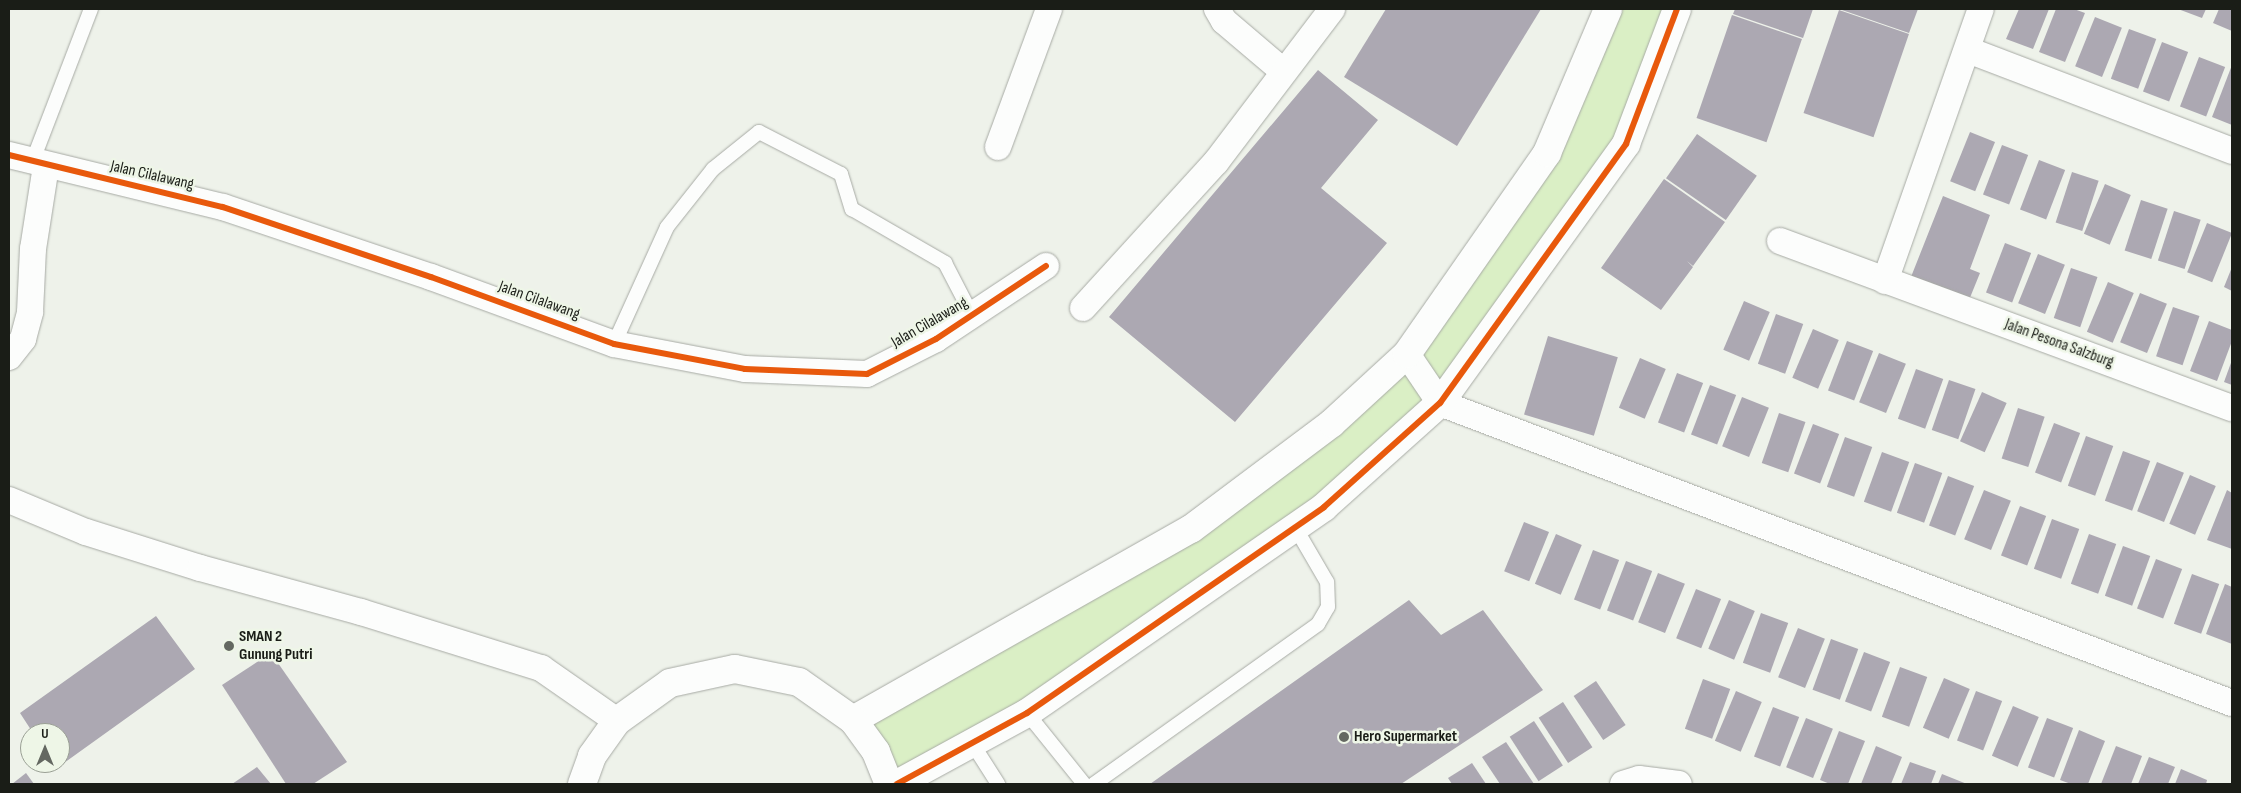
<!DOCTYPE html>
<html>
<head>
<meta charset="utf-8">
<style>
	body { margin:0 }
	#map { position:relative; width:2241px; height:793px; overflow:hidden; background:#eef2ea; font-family:"Sofia Sans Condensed",sans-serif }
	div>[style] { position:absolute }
	.green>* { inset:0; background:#daefc5 }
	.building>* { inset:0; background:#aca8b2; transform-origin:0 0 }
	.roads { filter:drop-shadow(0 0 1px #a7aaa4) drop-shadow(0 0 1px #a7aaa4) }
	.service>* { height:14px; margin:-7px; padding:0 7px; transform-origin:7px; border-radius:7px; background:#fcfdfc }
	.minor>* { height:26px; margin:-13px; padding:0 13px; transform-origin:13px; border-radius:13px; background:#fcfdfc }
	.tertiary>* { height:28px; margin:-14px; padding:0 14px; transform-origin:14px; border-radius:14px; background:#fcfdfc }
	.cycleway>* { height:6px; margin:-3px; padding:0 3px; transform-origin:3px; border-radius:3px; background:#e8590c }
	.dots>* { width:14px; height:14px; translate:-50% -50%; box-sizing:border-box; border:2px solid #eef6e7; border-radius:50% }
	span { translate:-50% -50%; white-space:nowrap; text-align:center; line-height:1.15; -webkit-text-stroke:5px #eef6e7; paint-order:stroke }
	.street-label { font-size:16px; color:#1a1d17 }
	.poi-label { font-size:16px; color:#1a1d17; font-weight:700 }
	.left { translate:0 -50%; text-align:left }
	.frame { position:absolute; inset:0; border:10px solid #1a1d17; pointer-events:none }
	.north { position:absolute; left:20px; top:723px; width:50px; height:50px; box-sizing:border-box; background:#eef6e7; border:1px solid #999f94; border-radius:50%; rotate:0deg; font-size:14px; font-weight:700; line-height:20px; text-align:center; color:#1a1d17 }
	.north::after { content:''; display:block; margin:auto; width:18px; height:22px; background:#646861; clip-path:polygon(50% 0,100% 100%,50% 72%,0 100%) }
</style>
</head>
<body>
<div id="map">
	<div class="green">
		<i style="clip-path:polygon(1608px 9px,1677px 9px,1626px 144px,1440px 403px,1295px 527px,897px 784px,853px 720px,1191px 529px,1407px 354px,1547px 153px)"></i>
	</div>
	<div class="building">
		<i style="clip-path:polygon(1386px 9px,1541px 9px,1457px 146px,1344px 77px)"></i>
		<i style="clip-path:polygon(1735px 9px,1813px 9px,1803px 38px,1733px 14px)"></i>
		<i style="clip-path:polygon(1839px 9px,1918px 9px,1909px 33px)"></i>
		<i style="clip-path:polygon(2019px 9px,2049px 9px,2033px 49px,2006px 39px)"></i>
		<i style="clip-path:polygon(2056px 9px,2074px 9px,2085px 13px,2065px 62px,2039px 52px)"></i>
		<i style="clip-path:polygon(2178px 9px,2206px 9px,2202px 18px)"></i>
		<i style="clip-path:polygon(2219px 9px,2232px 9px,2232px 31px,2213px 23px)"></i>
		<i style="left:1839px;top:10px;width:74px;height:109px;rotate:19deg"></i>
		<i style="left:1732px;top:15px;width:74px;height:109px;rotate:19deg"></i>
		<i style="left:2095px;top:17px;width:29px;height:53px;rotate:22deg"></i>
		<i style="left:2129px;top:29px;width:29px;height:53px;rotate:20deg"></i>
		<i style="left:2162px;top:42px;width:28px;height:53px;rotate:21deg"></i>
		<i style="left:2199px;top:57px;width:28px;height:53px;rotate:21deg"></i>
		<i style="clip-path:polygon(2232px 65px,2232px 125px,2212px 117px)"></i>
		<i style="clip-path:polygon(1318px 70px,1378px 120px,1321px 188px,1387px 243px,1235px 422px,1109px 317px)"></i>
		<i style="left:1970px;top:132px;width:27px;height:53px;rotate:22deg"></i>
		<i style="left:1697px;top:134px;width:73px;height:54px;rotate:35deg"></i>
		<i style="left:2002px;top:145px;width:28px;height:53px;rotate:21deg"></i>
		<i style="left:2039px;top:160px;width:28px;height:53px;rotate:21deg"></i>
		<i style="left:2072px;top:172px;width:28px;height:53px;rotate:18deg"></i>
		<i style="clip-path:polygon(1664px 179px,1725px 222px,1693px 266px,1687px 261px,1693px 267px,1661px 310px,1601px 268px)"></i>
		<i style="left:2105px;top:184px;width:28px;height:54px;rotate:23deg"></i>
		<i style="clip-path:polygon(1943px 196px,1990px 215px,1970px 269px,1980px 273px,1967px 305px,1909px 282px)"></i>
		<i style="left:2141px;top:200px;width:28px;height:53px;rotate:18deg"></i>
		<i style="left:2174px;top:211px;width:28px;height:52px;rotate:18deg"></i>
		<i style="left:2207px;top:223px;width:27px;height:53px;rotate:22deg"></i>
		<i style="left:2005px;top:243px;width:28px;height:53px;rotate:21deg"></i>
		<i style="left:2038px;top:254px;width:29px;height:53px;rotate:22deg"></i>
		<i style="clip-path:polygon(2232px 267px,2232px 291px,2224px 287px)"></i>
		<i style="left:2071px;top:268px;width:28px;height:53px;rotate:19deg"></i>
		<i style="left:2108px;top:282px;width:28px;height:54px;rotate:23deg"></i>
		<i style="left:2140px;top:293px;width:29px;height:53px;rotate:22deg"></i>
		<i style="left:1744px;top:301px;width:28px;height:53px;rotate:23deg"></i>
		<i style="left:2173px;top:307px;width:28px;height:52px;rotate:19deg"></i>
		<i style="left:1776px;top:314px;width:29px;height:53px;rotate:20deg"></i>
		<i style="clip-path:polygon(2209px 321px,2232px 330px,2232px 341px,2217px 381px,2190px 371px)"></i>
		<i style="left:1813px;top:329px;width:28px;height:53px;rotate:23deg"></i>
		<i style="left:1548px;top:336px;width:73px;height:82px;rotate:17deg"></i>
		<i style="left:1847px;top:341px;width:28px;height:53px;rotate:21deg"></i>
		<i style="left:1879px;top:353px;width:29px;height:53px;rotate:22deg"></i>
		<i style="left:1640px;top:358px;width:28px;height:54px;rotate:23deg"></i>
		<i style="clip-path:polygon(2232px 360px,2232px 385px,2224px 382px)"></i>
		<i style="left:1916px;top:369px;width:29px;height:53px;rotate:20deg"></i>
		<i style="left:1677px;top:373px;width:28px;height:53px;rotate:21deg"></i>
		<i style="left:1949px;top:380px;width:28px;height:53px;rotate:19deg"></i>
		<i style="left:1710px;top:385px;width:28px;height:53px;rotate:21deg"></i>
		<i style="left:1982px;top:392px;width:27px;height:54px;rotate:24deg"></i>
		<i style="left:1742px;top:397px;width:29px;height:53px;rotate:22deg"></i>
		<i style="left:2018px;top:408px;width:28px;height:53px;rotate:18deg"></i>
		<i style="left:1779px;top:413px;width:28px;height:53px;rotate:19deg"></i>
		<i style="left:2054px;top:423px;width:28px;height:53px;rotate:21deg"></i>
		<i style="left:1813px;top:424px;width:28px;height:53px;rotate:21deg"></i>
		<i style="left:2086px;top:436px;width:29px;height:53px;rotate:20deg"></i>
		<i style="left:1845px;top:437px;width:29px;height:53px;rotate:20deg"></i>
		<i style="left:2123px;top:451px;width:29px;height:53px;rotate:20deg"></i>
		<i style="left:1882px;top:452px;width:29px;height:53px;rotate:20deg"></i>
		<i style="left:2157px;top:462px;width:29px;height:53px;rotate:22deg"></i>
		<i style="left:1915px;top:463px;width:29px;height:53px;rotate:20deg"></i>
		<i style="left:2190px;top:475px;width:28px;height:53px;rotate:23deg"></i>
		<i style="left:1948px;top:476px;width:28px;height:53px;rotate:21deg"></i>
		<i style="left:1984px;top:490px;width:29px;height:53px;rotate:22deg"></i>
		<i style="clip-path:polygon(2227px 490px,2232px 493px,2232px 549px,2207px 540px)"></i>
		<i style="left:2020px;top:506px;width:28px;height:53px;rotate:21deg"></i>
		<i style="left:2052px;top:519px;width:29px;height:53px;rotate:20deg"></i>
		<i style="left:1524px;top:522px;width:27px;height:53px;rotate:22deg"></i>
		<i style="left:1556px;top:534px;width:28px;height:54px;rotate:23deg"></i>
		<i style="left:2089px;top:534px;width:29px;height:53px;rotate:20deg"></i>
		<i style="left:2123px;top:546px;width:29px;height:53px;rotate:20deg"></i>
		<i style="left:1593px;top:550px;width:28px;height:53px;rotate:21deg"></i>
		<i style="left:2156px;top:559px;width:28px;height:53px;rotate:21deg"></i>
		<i style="left:1626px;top:561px;width:28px;height:53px;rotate:21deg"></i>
		<i style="left:1658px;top:573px;width:29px;height:53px;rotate:22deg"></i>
		<i style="left:2192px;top:574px;width:29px;height:53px;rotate:20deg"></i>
		<i style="clip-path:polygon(2225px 584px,2232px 587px,2232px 644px,2206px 634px)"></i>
		<i style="left:1696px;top:589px;width:27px;height:53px;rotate:22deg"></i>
		<i style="clip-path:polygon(1409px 600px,1441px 635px,1483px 610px,1543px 690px,1401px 784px,1150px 784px)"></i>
		<i style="left:1729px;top:600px;width:28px;height:53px;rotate:23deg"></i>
		<i style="left:1761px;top:613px;width:29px;height:53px;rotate:20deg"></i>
		<i style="clip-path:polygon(156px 616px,195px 669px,57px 768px,53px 763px,60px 763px,60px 733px,33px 733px,20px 713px)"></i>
		<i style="left:1798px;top:628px;width:29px;height:53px;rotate:22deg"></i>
		<i style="left:1831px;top:639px;width:29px;height:54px;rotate:20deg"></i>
		<i style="left:1864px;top:652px;width:28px;height:53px;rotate:21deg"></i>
		<i style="clip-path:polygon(271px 653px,347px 762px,313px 784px,286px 784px,222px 685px)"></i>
		<i style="left:1900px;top:667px;width:29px;height:53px;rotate:20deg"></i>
		<i style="left:1944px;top:678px;width:28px;height:54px;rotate:23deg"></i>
		<i style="left:1703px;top:679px;width:29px;height:53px;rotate:20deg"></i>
		<i style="left:1596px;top:681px;width:53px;height:27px;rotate:56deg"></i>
		<i style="left:1736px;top:691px;width:28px;height:54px;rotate:23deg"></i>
		<i style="left:1976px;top:691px;width:28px;height:53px;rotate:21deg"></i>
		<i style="left:1563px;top:702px;width:54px;height:29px;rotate:57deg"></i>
		<i style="left:2013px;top:706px;width:28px;height:54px;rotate:23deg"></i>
		<i style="left:1773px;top:707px;width:28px;height:53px;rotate:21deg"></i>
		<i style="left:1806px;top:718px;width:29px;height:53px;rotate:22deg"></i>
		<i style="left:2047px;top:718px;width:28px;height:53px;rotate:21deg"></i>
		<i style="left:1534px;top:721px;width:53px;height:29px;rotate:57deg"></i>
		<i style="clip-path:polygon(2079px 730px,2105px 741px,2088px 784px,2071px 784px,2060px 780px)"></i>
		<i style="clip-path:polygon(1839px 731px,1865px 741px,1848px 784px,1830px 784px,1820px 780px)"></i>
		<i style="clip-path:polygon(1506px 742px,1534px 784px,1500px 784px,1482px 757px)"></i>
		<i style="clip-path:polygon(1876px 746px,1902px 757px,1891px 784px,1861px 784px)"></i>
		<i style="clip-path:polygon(2116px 746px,2142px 756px,2131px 784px,2101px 784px)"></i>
		<i style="clip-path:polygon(2149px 757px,2175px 767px,2168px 784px,2138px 784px)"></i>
		<i style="clip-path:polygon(1910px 762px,1936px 771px,1931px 784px,1901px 784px)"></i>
		<i style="clip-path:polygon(1472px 763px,1486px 784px,1452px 784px,1448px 778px)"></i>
		<i style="clip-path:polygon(257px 767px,271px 784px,232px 784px)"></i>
		<i style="clip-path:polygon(2181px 769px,2207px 780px,2206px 784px,2175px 784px)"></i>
		<i style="clip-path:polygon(26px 773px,34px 784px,12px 784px)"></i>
		<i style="clip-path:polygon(1942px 774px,1967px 784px,1938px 784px)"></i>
	</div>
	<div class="roads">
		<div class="service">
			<i style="left:33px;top:160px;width:162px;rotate:-69deg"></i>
			<i style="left:614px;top:344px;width:128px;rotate:-65.6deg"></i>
			<i style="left:667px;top:227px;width:74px;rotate:-51.6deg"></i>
			<i style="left:713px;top:169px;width:59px;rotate:-38.8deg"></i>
			<i style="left:759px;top:132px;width:92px;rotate:27.1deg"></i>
			<i style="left:841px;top:174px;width:37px;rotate:73deg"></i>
			<i style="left:852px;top:209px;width:108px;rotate:30.1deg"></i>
			<i style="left:945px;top:263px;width:59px;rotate:62.6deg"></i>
			<i style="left:1027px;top:713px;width:91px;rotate:51.2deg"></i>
			<i style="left:972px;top:743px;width:49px;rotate:57.6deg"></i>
			<i style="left:1094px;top:784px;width:275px;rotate:-35.5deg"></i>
			<i style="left:1318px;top:624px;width:20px;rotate:-60deg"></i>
			<i style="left:1328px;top:607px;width:25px;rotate:-92deg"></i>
			<i style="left:1327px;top:582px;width:64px;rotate:-120.2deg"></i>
		</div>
		<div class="minor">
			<i style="left:1217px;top:9px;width:14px;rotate:60deg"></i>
			<i style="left:1224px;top:21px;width:77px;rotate:40.3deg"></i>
			<i style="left:1968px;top:50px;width:283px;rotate:20.9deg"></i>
			<i style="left:998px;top:147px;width:147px;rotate:-69.7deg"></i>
			<i style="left:9px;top:155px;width:220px;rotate:13.7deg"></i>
			<i style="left:223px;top:207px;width:219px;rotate:18.6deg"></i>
			<i style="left:431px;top:277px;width:195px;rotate:20.1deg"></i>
			<i style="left:614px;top:344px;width:133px;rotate:10.8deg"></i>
			<i style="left:745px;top:369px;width:122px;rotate:2.3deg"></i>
			<i style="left:867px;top:374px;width:77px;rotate:-26.9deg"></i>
			<i style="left:936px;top:339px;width:132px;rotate:-33.6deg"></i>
			<i style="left:1780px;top:241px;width:482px;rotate:20.3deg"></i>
			<i style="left:1885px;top:281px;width:288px;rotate:-70.6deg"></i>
			<i style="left:1083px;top:308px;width:197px;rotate:-47.7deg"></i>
			<i style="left:1216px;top:162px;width:192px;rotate:-52.8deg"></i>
			<i style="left:1407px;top:354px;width:59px;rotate:56deg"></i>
			<i style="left:1440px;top:403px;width:847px;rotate:20.75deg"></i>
			<i style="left:9px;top:357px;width:23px;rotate:-52deg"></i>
			<i style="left:23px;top:339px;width:28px;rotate:-75deg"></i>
			<i style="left:30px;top:312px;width:63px;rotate:-87.3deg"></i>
			<i style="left:33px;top:249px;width:84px;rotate:-81.1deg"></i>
			<i style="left:9px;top:500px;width:83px;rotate:22.6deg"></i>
			<i style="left:86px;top:532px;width:120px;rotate:17.5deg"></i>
			<i style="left:200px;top:568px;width:167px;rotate:15.3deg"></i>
			<i style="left:361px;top:612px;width:189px;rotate:17.3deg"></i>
			<i style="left:541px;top:668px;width:93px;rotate:34.9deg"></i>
			<i style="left:1623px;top:784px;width:17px;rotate:-17deg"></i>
			<i style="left:1639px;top:779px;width:40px;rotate:7.1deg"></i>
		</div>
		<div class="tertiary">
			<i style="left:853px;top:720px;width:388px;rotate:-29.5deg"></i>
			<i style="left:1191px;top:529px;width:176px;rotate:-36.9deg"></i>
			<i style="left:1332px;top:423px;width:102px;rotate:-42.6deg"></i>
			<i style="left:1407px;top:354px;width:245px;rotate:-55.1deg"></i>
			<i style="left:1547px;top:153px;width:156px;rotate:-67deg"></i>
			<i style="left:582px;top:784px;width:30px;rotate:-70deg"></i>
			<i style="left:592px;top:756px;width:43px;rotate:-54.5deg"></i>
			<i style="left:617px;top:721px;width:65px;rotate:-35.6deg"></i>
			<i style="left:670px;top:683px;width:66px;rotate:-12.2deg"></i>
			<i style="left:735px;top:669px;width:65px;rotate:11.5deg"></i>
			<i style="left:799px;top:682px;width:66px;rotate:35.1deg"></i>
			<i style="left:853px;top:720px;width:39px;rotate:54deg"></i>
			<i style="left:876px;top:752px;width:35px;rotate:68deg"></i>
			<i style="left:897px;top:784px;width:148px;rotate:-28.6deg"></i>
			<i style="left:1027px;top:713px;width:361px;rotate:-34.7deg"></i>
			<i style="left:1324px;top:507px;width:156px;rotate:-41.9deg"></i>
			<i style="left:1440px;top:403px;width:319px;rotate:-54.3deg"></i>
			<i style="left:1626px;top:144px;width:144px;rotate:-69.3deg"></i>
		</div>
	</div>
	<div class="cycleway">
		<i style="left:9px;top:155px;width:220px;rotate:13.7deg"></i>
		<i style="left:223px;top:207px;width:219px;rotate:18.6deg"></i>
		<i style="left:431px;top:277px;width:195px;rotate:20.1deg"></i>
		<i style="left:614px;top:344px;width:133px;rotate:10.8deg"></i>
		<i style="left:745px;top:369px;width:122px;rotate:2.3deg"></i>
		<i style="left:867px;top:374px;width:77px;rotate:-26.9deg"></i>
		<i style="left:936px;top:339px;width:132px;rotate:-33.6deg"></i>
		<i style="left:897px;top:784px;width:148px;rotate:-28.6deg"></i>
		<i style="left:1027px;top:713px;width:361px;rotate:-34.7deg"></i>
		<i style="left:1324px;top:507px;width:156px;rotate:-41.9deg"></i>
		<i style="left:1440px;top:403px;width:319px;rotate:-54.3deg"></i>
		<i style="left:1626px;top:144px;width:144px;rotate:-69.3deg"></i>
	</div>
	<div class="dots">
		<i style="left:229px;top:646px;background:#646861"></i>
		<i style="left:1344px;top:737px;background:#646861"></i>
	</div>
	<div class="street-label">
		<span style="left:152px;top:176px;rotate:13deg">Jalan Cilalawang</span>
		<span style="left:539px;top:301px;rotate:20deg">Jalan Cilalawang</span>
		<span style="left:930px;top:323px;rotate:-30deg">Jalan Cilalawang</span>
		<span style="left:2059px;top:344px;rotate:20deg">Jalan Pesona Salzburg</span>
	</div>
	<div class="poi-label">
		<span class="left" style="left:239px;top:646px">SMAN 2<br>Gunung Putri</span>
		<span class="left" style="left:1354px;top:737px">Hero Supermarket</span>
	</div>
	<div class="frame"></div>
	<div class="north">U</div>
</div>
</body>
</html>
